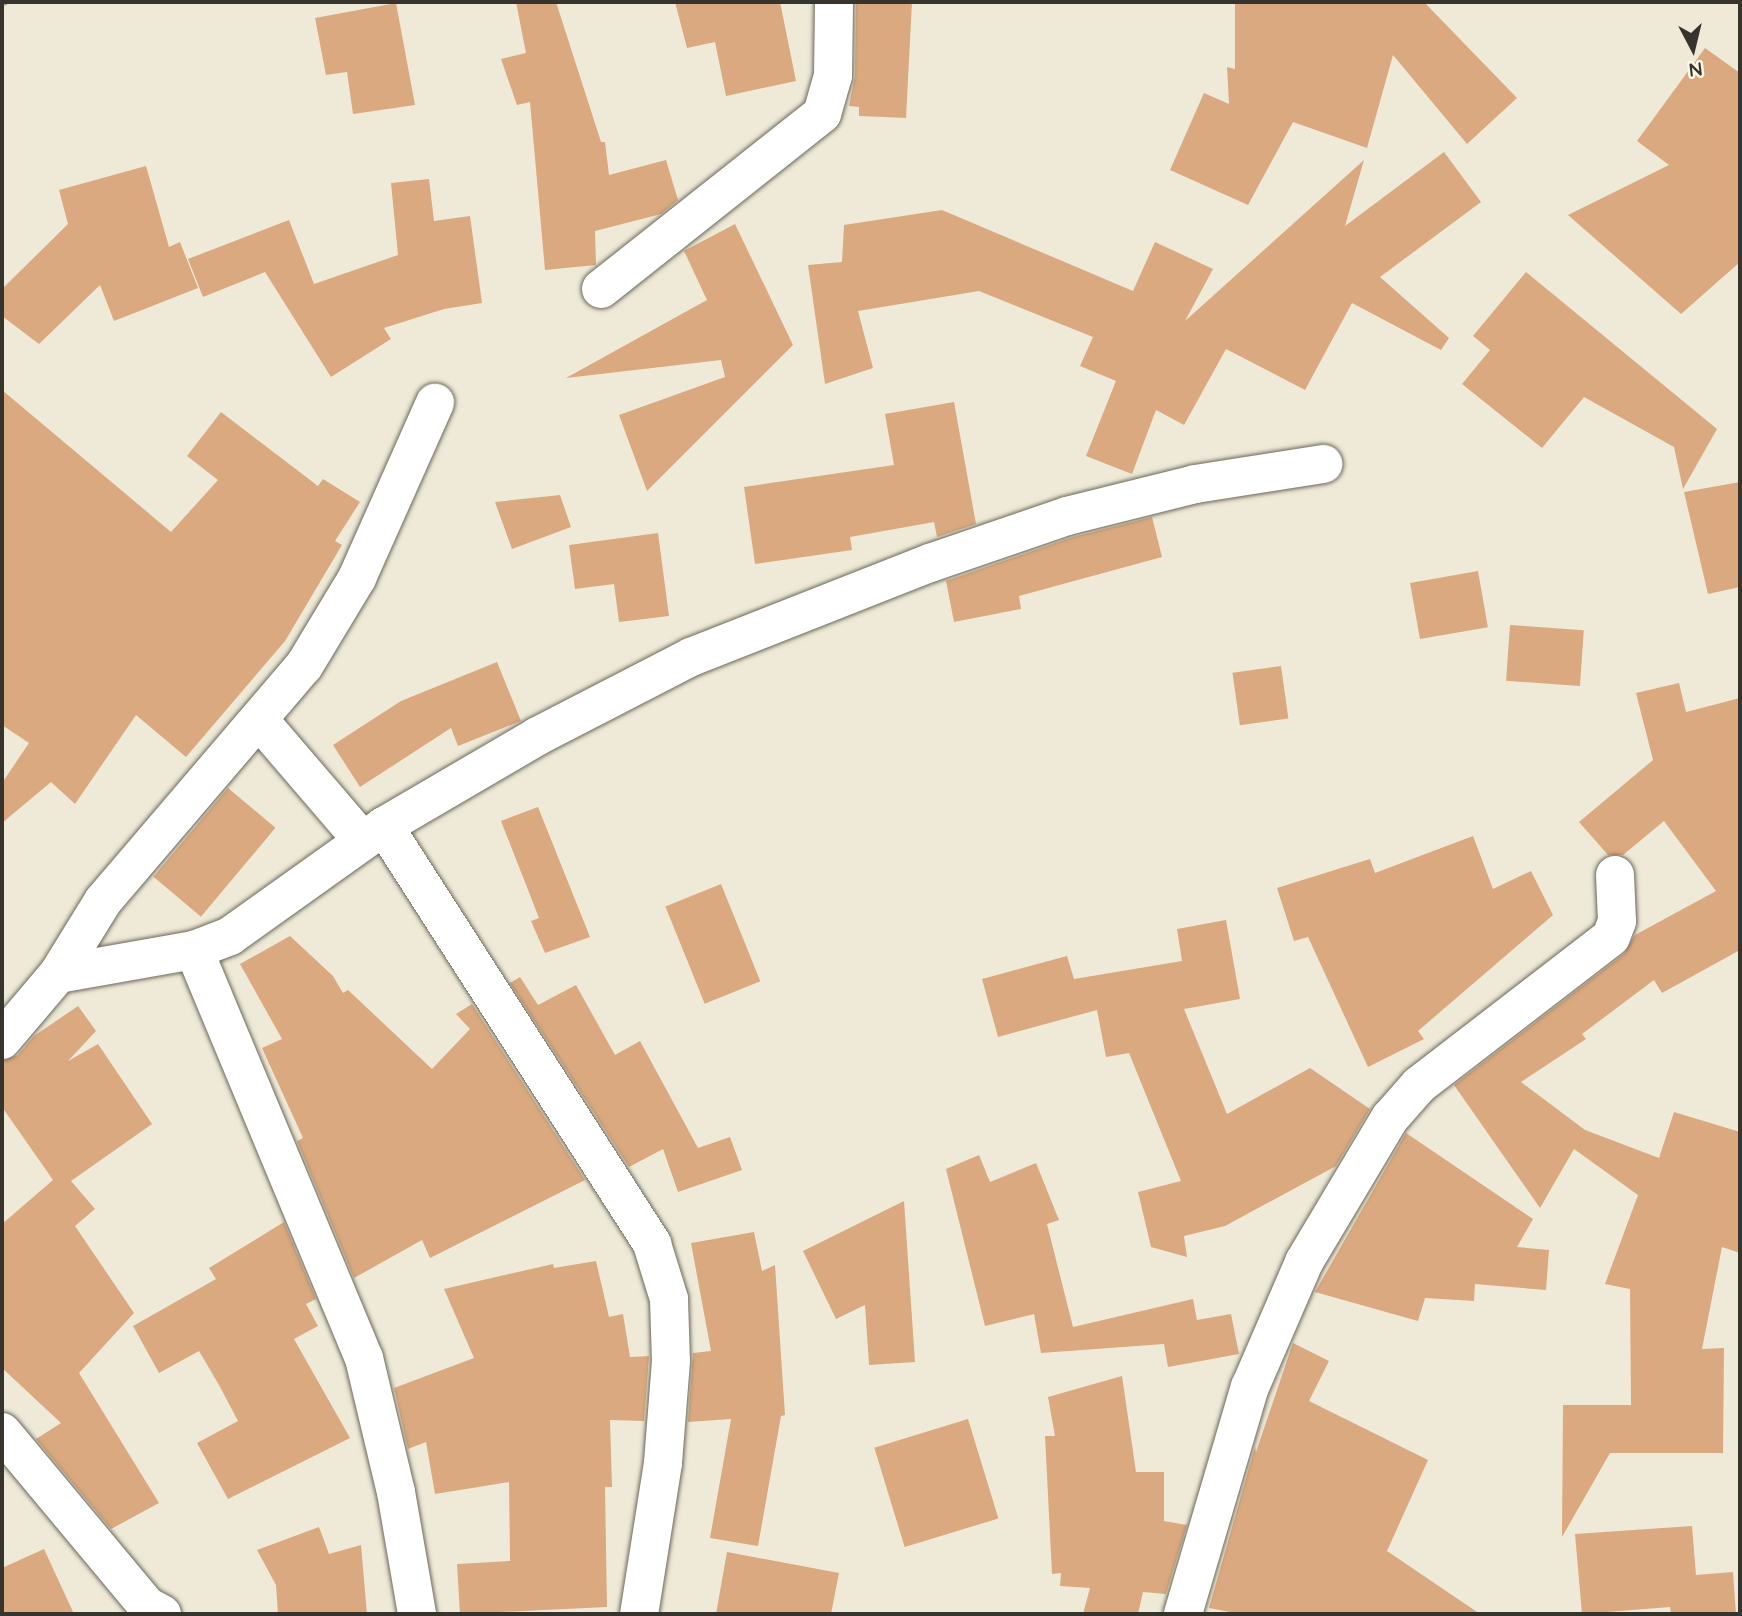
<!DOCTYPE html>
<html>
<head>
<meta charset="utf-8">
<style>
	body { margin:0 }
	#map { position:relative; width:1742px; height:1616px; overflow:hidden; background:#efead8; font-family:Quicksand,sans-serif }
	div>[style] { position:absolute }
	.building>* { inset:0; background:#daa97f; transform-origin:0 0 }
	.path>* { height:4.5px; margin-top:-2.25px; transform-origin:0; background:repeating-linear-gradient(90deg,#aaa698 0 5px,transparent 0 10px) }
	.roads { filter:drop-shadow(0 0 2px #6c6758) drop-shadow(0 0 2px #6c6758) }
	.minor>* { height:38px; margin:-19px; padding:0 19px; transform-origin:19px; border-radius:19px; background:#fff }
	span { translate:-50% -50%; white-space:nowrap; text-align:center; line-height:1.15; -webkit-text-stroke:5px #fdf7e5; paint-order:stroke }
	.frame { position:absolute; inset:0; border:4px solid #36342d; pointer-events:none }
	.north { position:absolute; left:1658px; top:14px; width:70px; height:70px; -webkit-text-stroke:5px #fdf7e5; paint-order:stroke; rotate:173deg; font-size:19px; font-weight:700; line-height:28px; text-align:center; color:#36342d }
	.north::after { content:''; display:block; margin:auto; width:24px; height:32px; background:#36342d; clip-path:polygon(50% 0,100% 100%,50% 72%,0 100%) }
</style>
</head>
<body>
<div id="map">
	<div class="building">
		<i style="clip-path:polygon(516px 2px,556px 2px,601px 142px,605px 142px,609px 175px,666px 160px,678px 200px,661px 214px,595px 231px,596px 265px,545px 270px,530px 102px,517px 105px,501px 59px,526px 53px)"></i>
		<i style="clip-path:polygon(675px 2px,780px 2px,796px 81px,726px 96px,715px 42px,687px 48px)"></i>
		<i style="clip-path:polygon(856px 2px,912px 2px,906px 118px,859px 116px,859px 107px,849px 106px,855px 76px)"></i>
		<i style="clip-path:polygon(1235px 2px,1424px 2px,1517px 98px,1467px 144px,1393px 55px,1367px 148px,1293px 122px,1248px 205px,1170px 170px,1204px 93px,1229px 104px,1227px 67px,1235px 69px)"></i>
		<i style="clip-path:polygon(396px 3px,415px 105px,353px 114px,347px 72px,326px 75px,315px 18px)"></i>
		<i style="clip-path:polygon(1705px 48px,1740px 73px,1740px 262px,1681px 314px,1568px 215px,1669px 165px,1637px 141px)"></i>
		<i style="clip-path:polygon(1444px 152px,1481px 202px,1380px 277px,1449px 338px,1441px 350px,1352px 303px,1305px 390px,1226px 349px,1184px 425px,1156px 410px,1132px 474px,1086px 456px,1116px 381px,1080px 366px,1093px 337px,979px 291px,858px 311px,873px 368px,825px 384px,808px 265px,842px 262px,844px 225px,942px 210px,1133px 291px,1155px 242px,1213px 269px,1185px 321px,1364px 160px,1345px 226px)"></i>
		<i style="clip-path:polygon(146px 166px,169px 247px,180px 242px,198px 288px,114px 321px,100px 285px,39px 344px,2px 316px,2px 289px,68px 224px,59px 190px)"></i>
		<i style="clip-path:polygon(429px 179px,434px 221px,470px 216px,482px 303px,444px 309px,384px 328px,391px 339px,331px 377px,265px 272px,203px 297px,188px 259px,289px 220px,314px 284px,398px 255px,391px 183px)"></i>
		<i style="clip-path:polygon(735px 224px,793px 345px,647px 491px,619px 415px,725px 377px,721px 360px,566px 378px,707px 300px,684px 251px)"></i>
		<i style="clip-path:polygon(1526px 272px,1717px 429px,1683px 489px,1674px 447px,1584px 397px,1542px 448px,1462px 384px,1490px 350px,1473px 336px)"></i>
		<i style="clip-path:polygon(2px 390px,171px 532px,218px 480px,187px 456px,221px 412px,318px 486px,323px 479px,360px 502px,335px 541px,342px 545px,285px 641px,186px 757px,136px 715px,75px 804px,51px 782px,2px 823px,2px 783px,29px 743px,2px 725px)"></i>
		<i style="clip-path:polygon(954px 402px,976px 524px,937px 537px,934px 522px,850px 537px,852px 550px,755px 564px,744px 487px,894px 465px,885px 414px)"></i>
		<i style="clip-path:polygon(1740px 482px,1740px 587px,1708px 594px,1684px 492px)"></i>
		<i style="clip-path:polygon(560px 495px,571px 527px,512px 549px,495px 502px)"></i>
		<i style="clip-path:polygon(1152px 517px,1162px 557px,1019px 596px,1021px 609px,954px 622px,946px 581px,1073px 537px)"></i>
		<i style="clip-path:polygon(658px 533px,669px 616px,619px 622px,614px 584px,575px 589px,569px 545px)"></i>
		<i style="left:1478px;top:571px;width:57px;height:69px;rotate:80deg"></i>
		<i style="left:1510px;top:625px;width:74px;height:56px;rotate:4deg"></i>
		<i style="clip-path:polygon(497px 662px,521px 721px,458px 746px,451px 728px,360px 787px,333px 745px,401px 701px)"></i>
		<i style="left:1281px;top:666px;width:53px;height:49px;rotate:82deg"></i>
		<i style="clip-path:polygon(1679px 683px,1686px 712px,1740px 698px,1740px 950px,1662px 993px,1654px 980px,1582px 1034px,1586px 1039px,1521px 1082px,1585px 1130px,1659px 1158px,1674px 1112px,1740px 1132px,1740px 1253px,1722px 1247px,1702px 1349px,1724px 1348px,1723px 1453px,1610px 1453px,1562px 1537px,1563px 1405px,1631px 1405px,1630px 1289px,1605px 1284px,1638px 1195px,1574px 1149px,1540px 1208px,1454px 1085px,1624px 954px,1635px 935px,1716px 891px,1664px 821px,1623px 855px,1608px 855px,1579px 822px,1653px 760px,1636px 693px)"></i>
		<i style="left:228px;top:788px;width:62px;height:116px;rotate:40deg"></i>
		<i style="clip-path:polygon(538px 807px,590px 937px,545px 953px,531px 921px,539px 918px,501px 821px)"></i>
		<i style="clip-path:polygon(1473px 836px,1493px 889px,1531px 871px,1553px 915px,1418px 1031px,1424px 1039px,1368px 1067px,1308px 937px,1294px 941px,1277px 888px,1370px 859px,1375px 873px)"></i>
		<i style="left:721px;top:884px;width:105px;height:60px;rotate:68deg"></i>
		<i style="clip-path:polygon(1226px 920px,1240px 999px,1184px 1009px,1227px 1114px,1310px 1068px,1370px 1109px,1336px 1166px,1225px 1226px,1184px 1236px,1187px 1257px,1151px 1247px,1138px 1192px,1181px 1181px,1129px 1053px,1106px 1057px,1097px 1010px,998px 1037px,982px 979px,1067px 956px,1074px 979px,1182px 961px,1177px 929px)"></i>
		<i style="clip-path:polygon(290px 936px,333px 976px,343px 993px,348px 990px,432px 1069px,470px 1029px,456px 1014px,472px 1004px,585px 1180px,430px 1258px,422px 1240px,354px 1278px,297px 1141px,303px 1138px,262px 1048px,282px 1039px,240px 964px)"></i>
		<i style="clip-path:polygon(520px 977px,538px 1005px,576px 985px,615px 1055px,640px 1041px,698px 1148px,730px 1137px,742px 1170px,678px 1192px,663px 1149px,629px 1167px,510px 983px)"></i>
		<i style="clip-path:polygon(78px 1006px,96px 1031px,68px 1061px,98px 1044px,152px 1124px,71px 1181px,95px 1209px,75px 1226px,134px 1313px,79px 1373px,159px 1503px,111px 1529px,36px 1439px,61px 1423px,2px 1368px,2px 1224px,53px 1180px,2px 1107px,2px 1061px,18px 1055px,34px 1036px)"></i>
		<i style="clip-path:polygon(1406px 1133px,1533px 1219px,1517px 1247px,1549px 1250px,1546px 1290px,1475px 1284px,1474px 1301px,1425px 1298px,1418px 1321px,1315px 1292px)"></i>
		<i style="clip-path:polygon(979px 1155px,990px 1182px,1036px 1163px,1059px 1220px,1047px 1224px,1073px 1327px,1193px 1299px,1197px 1320px,1231px 1314px,1239px 1354px,1168px 1367px,1164px 1344px,1041px 1353px,1034px 1314px,985px 1326px,946px 1169px)"></i>
		<i style="clip-path:polygon(904px 1201px,915px 1362px,869px 1365px,865px 1305px,836px 1319px,803px 1251px)"></i>
		<i style="clip-path:polygon(284px 1222px,316px 1299px,306px 1304px,318px 1326px,294px 1339px,350px 1438px,228px 1499px,197px 1443px,238px 1421px,219px 1385px,199px 1351px,159px 1373px,133px 1326px,216px 1279px,209px 1268px)"></i>
		<i style="clip-path:polygon(754px 1232px,762px 1271px,775px 1265px,785px 1415px,781px 1416px,758px 1546px,710px 1538px,731px 1419px,688px 1422px,693px 1353px,711px 1351px,691px 1243px)"></i>
		<i style="clip-path:polygon(596px 1261px,609px 1317px,623px 1314px,630px 1357px,649px 1356px,644px 1421px,610px 1420px,612px 1487px,605px 1487px,607px 1607px,460px 1614px,457px 1564px,510px 1561px,509px 1482px,435px 1494px,426px 1442px,408px 1449px,394px 1388px,474px 1358px,444px 1289px,553px 1264px,554px 1268px)"></i>
		<i style="clip-path:polygon(1293px 1343px,1329px 1361px,1309px 1401px,1428px 1460px,1387px 1551px,1480px 1614px,1240px 1614px,1209px 1608px,1255px 1447px,1256px 1452px)"></i>
		<i style="clip-path:polygon(1122px 1376px,1136px 1472px,1164px 1472px,1164px 1521px,1187px 1525px,1166px 1594px,1143px 1592px,1138px 1614px,1083px 1614px,1090px 1588px,1060px 1586px,1061px 1573px,1052px 1574px,1045px 1436px,1055px 1436px,1048px 1397px)"></i>
		<i style="left:968px;top:1419px;width:104px;height:98px;rotate:73deg"></i>
		<i style="clip-path:polygon(1692px 1526px,1696px 1575px,1733px 1572px,1736px 1614px,1671px 1614px,1670px 1607px,1582px 1614px,1575px 1534px)"></i>
		<i style="clip-path:polygon(319px 1527px,329px 1554px,361px 1545px,367px 1614px,278px 1614px,276px 1585px,257px 1550px)"></i>
		<i style="clip-path:polygon(44px 1549px,74px 1614px,2px 1614px,2px 1568px)"></i>
		<i style="clip-path:polygon(727px 1552px,839px 1573px,831px 1614px,716px 1614px)"></i>
	</div>
	<div class="path">
		<i style="left:2px;top:3px;width:5px;rotate:-11deg"></i>
	</div>
	<div class="roads">
		<div class="minor">
			<i style="left:601px;top:289px;width:282px;rotate:-38.4deg"></i>
			<i style="left:822px;top:114px;width:40px;rotate:-74deg"></i>
			<i style="left:833px;top:76px;width:74px;rotate:-89.2deg"></i>
			<i style="left:260px;top:721px;width:158px;rotate:49.4deg"></i>
			<i style="left:384px;top:826px;width:497px;rotate:57.3deg"></i>
			<i style="left:652px;top:1244px;width:58px;rotate:72.8deg"></i>
			<i style="left:669px;top:1299px;width:62px;rotate:88.2deg"></i>
			<i style="left:671px;top:1361px;width:102px;rotate:94.5deg"></i>
			<i style="left:663px;top:1463px;width:153px;rotate:99deg"></i>
			<i style="left:194px;top:950px;width:442px;rotate:67.4deg"></i>
			<i style="left:364px;top:1358px;width:138px;rotate:76.6deg"></i>
			<i style="left:396px;top:1492px;width:124px;rotate:80.2deg"></i>
			<i style="left:58px;top:974px;width:86px;rotate:-58.3deg"></i>
			<i style="left:103px;top:901px;width:309px;rotate:-49.5deg"></i>
			<i style="left:304px;top:666px;width:103px;rotate:-58.9deg"></i>
			<i style="left:357px;top:578px;width:192px;rotate:-66deg"></i>
			<i style="left:2px;top:1040px;width:87px;rotate:-49.7deg"></i>
			<i style="left:58px;top:974px;width:138px;rotate:-10deg"></i>
			<i style="left:194px;top:950px;width:39px;rotate:-21deg"></i>
			<i style="left:230px;top:936px;width:189px;rotate:-35.5deg"></i>
			<i style="left:384px;top:826px;width:178px;rotate:-30.3deg"></i>
			<i style="left:538px;top:736px;width:172px;rotate:-27.3deg"></i>
			<i style="left:691px;top:657px;width:257px;rotate:-21.5deg"></i>
			<i style="left:930px;top:563px;width:145px;rotate:-18.9deg"></i>
			<i style="left:1067px;top:516px;width:132px;rotate:-14deg"></i>
			<i style="left:1195px;top:484px;width:130px;rotate:-8.9deg"></i>
			<i style="left:2px;top:1432px;width:226px;rotate:50.2deg"></i>
			<i style="left:147px;top:1606px;width:17px;rotate:28deg"></i>
			<i style="left:1183px;top:1614px;width:237px;rotate:-73.6deg"></i>
			<i style="left:1250px;top:1387px;width:136px;rotate:-66.6deg"></i>
			<i style="left:1304px;top:1262px;width:168px;rotate:-59.2deg"></i>
			<i style="left:1390px;top:1118px;width:44px;rotate:-48.7deg"></i>
			<i style="left:1419px;top:1085px;width:242px;rotate:-37.6deg"></i>
			<i style="left:1611px;top:937px;width:17px;rotate:-69deg"></i>
			<i style="left:1617px;top:921px;width:46px;rotate:-92.5deg"></i>
		</div>
	</div>
	<div class="frame"></div>
	<div class="north">N</div>
</div>
</body>
</html>
